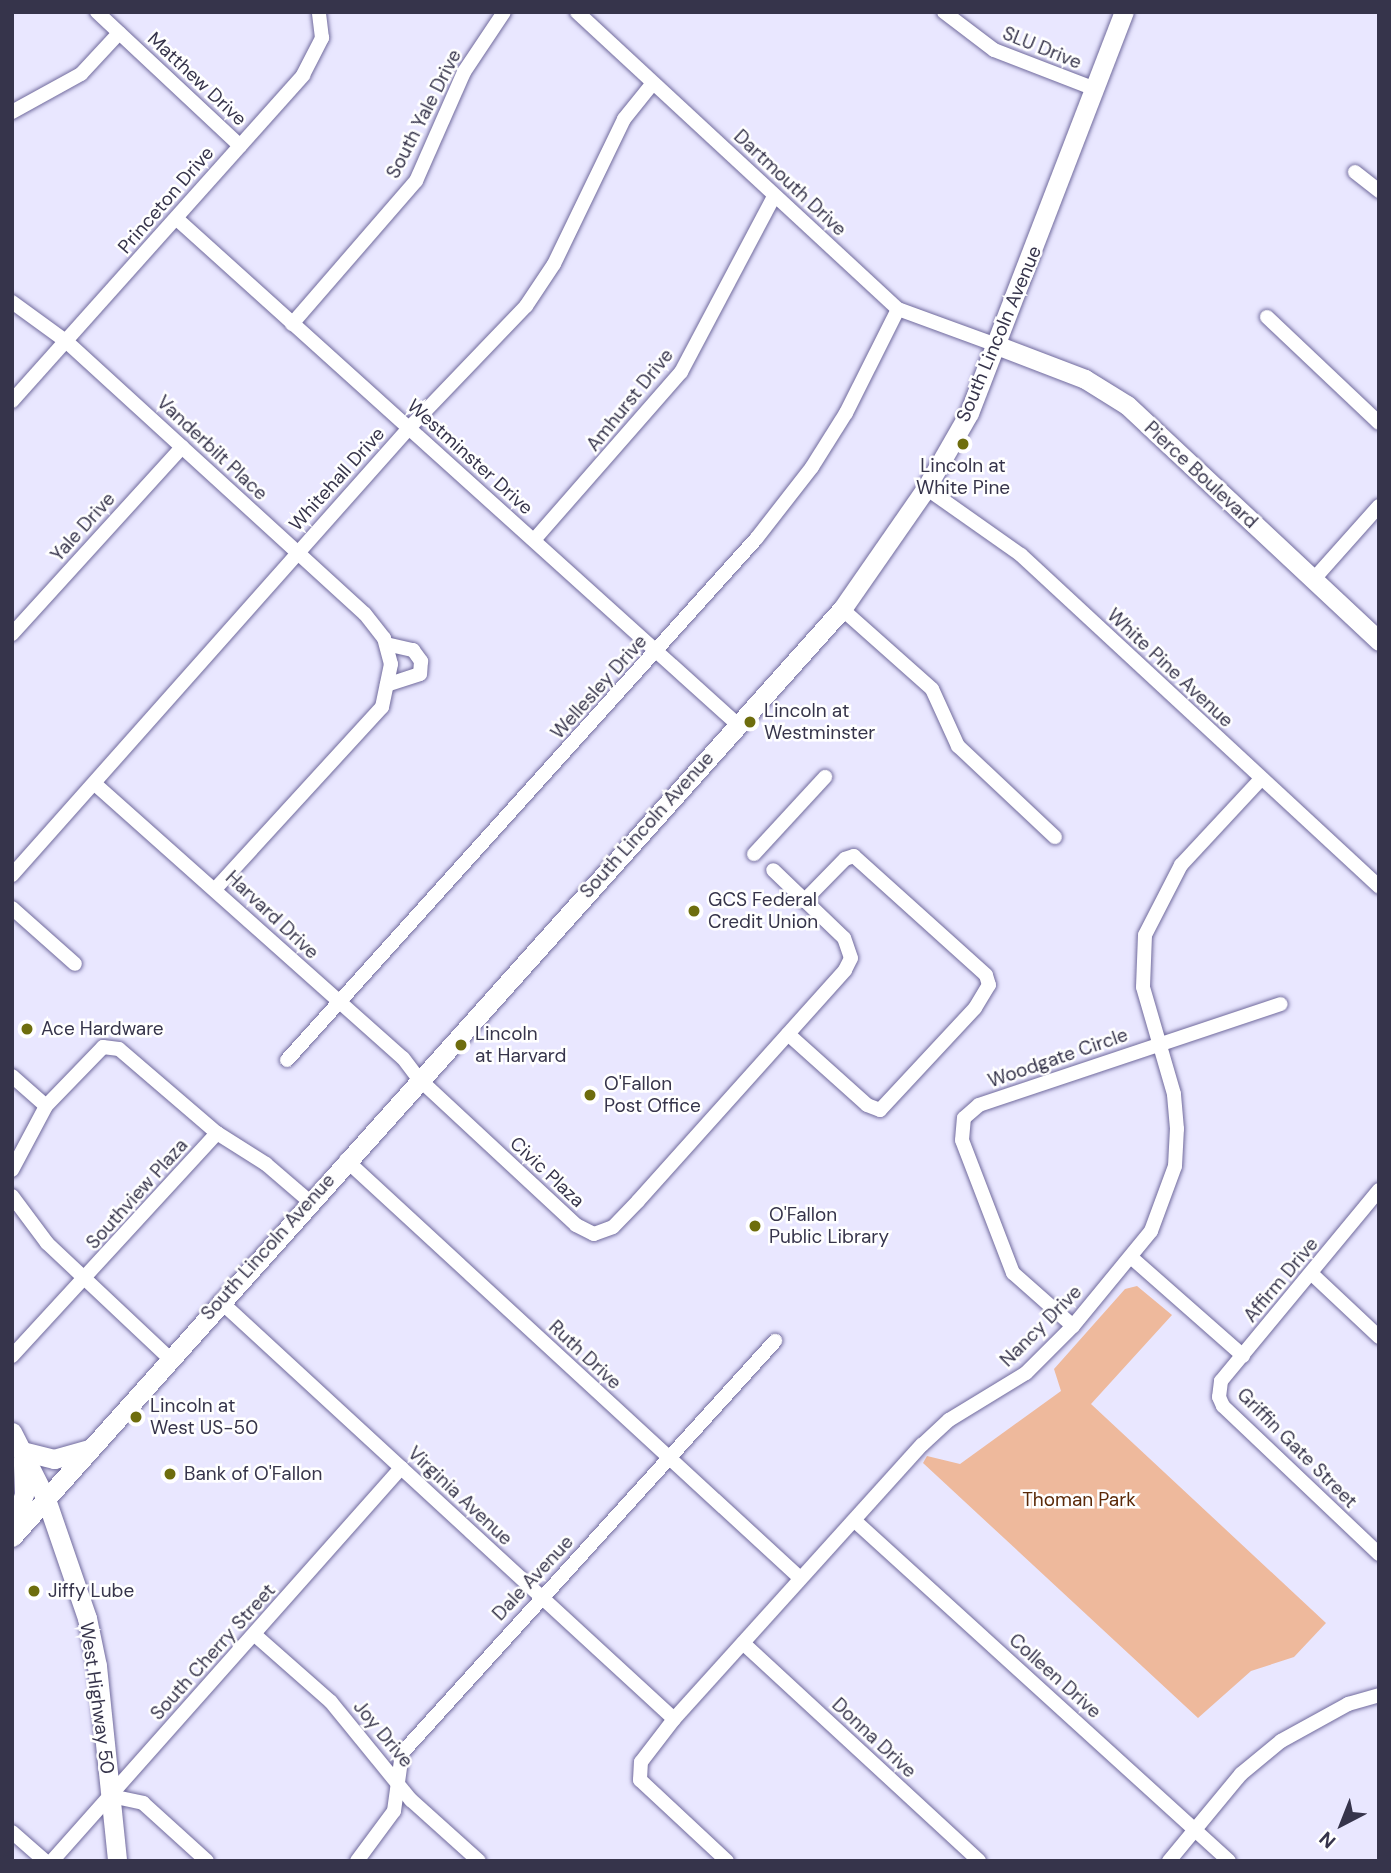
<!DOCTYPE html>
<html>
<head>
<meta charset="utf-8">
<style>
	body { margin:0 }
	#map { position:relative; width:1391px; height:1873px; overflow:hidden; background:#e9e7ff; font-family:"DM Sans",sans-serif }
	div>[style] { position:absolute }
	.green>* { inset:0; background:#eeb99c }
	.roads { filter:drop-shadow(0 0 2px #706a9d) drop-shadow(0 0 2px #706a9d) }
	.street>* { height:14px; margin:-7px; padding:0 7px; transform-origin:7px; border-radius:7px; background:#fff }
	.secondary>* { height:19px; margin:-9.5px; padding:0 9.5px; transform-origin:9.5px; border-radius:9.5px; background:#fff }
	.dots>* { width:19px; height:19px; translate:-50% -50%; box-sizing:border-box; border:4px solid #fff; border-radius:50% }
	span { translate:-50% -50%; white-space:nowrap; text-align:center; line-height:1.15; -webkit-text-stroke:5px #fff; paint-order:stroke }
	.street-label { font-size:19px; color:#36344b }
	.poi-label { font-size:19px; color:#36344b }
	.left { translate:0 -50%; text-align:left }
	.park-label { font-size:19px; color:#5a2807 }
	.frame { position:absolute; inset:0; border:14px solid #36344b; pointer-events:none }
	.north { position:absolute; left:1307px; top:1789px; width:70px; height:70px; -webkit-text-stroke:5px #fff; paint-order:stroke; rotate:222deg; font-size:19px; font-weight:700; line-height:28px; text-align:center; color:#36344b }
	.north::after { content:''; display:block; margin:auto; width:24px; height:32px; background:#36344b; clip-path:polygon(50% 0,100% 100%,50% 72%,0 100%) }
</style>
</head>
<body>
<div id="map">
	<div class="green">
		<i style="clip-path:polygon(1137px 1286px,1172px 1315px,1091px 1404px,1326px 1623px,1294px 1657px,1251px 1671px,1198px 1718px,923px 1463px,927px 1456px,960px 1464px,1061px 1391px,1054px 1369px,1125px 1289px)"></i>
	</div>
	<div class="roads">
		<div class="street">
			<i style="left:97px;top:12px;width:196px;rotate:43.1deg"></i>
			<i style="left:577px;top:12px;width:437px;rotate:42.8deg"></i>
			<i style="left:898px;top:309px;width:108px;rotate:20.1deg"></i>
			<i style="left:944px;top:12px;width:63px;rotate:37.2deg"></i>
			<i style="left:994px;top:50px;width:108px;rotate:21.1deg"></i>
			<i style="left:12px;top:112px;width:79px;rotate:-28.8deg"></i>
			<i style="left:81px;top:74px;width:56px;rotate:-47.2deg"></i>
			<i style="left:1355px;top:172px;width:31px;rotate:38deg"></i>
			<i style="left:177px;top:219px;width:754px;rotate:42.04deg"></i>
			<i style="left:12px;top:302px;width:68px;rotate:36deg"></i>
			<i style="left:67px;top:342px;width:403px;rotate:42.4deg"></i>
			<i style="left:365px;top:614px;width:31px;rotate:52deg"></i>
			<i style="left:384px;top:638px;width:27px;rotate:75deg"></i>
			<i style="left:391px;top:664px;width:44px;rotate:101.8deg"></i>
			<i style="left:382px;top:707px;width:247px;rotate:132.5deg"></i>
			<i style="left:1267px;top:317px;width:154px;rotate:43.4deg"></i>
			<i style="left:292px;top:324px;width:189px;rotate:-49.1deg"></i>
			<i style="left:416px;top:181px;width:119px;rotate:-66.2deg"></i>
			<i style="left:464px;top:72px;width:72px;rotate:-56.3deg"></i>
			<i style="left:12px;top:401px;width:437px;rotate:-48.2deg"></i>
			<i style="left:303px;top:75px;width:42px;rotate:-62.8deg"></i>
			<i style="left:322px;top:38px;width:26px;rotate:-97deg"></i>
			<i style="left:926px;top:488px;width:116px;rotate:35.2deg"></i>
			<i style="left:1021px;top:555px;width:488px;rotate:42.8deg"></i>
			<i style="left:534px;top:540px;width:223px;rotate:-48.8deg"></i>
			<i style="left:681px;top:372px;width:199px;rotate:-62.1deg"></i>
			<i style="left:1313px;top:580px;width:99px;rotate:-48.3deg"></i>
			<i style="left:842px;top:609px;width:120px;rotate:41.6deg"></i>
			<i style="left:932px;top:689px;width:63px;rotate:65.5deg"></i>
			<i style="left:958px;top:746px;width:133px;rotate:43.2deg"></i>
			<i style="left:12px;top:634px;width:253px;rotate:-47.7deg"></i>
			<i style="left:386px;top:644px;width:28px;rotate:13deg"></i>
			<i style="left:413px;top:650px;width:14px;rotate:54deg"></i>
			<i style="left:421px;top:661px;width:13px;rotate:94deg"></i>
			<i style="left:420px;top:674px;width:35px;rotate:162deg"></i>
			<i style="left:95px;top:784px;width:412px;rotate:41.7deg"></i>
			<i style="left:403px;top:1058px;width:26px;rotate:53deg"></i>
			<i style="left:419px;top:1079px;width:214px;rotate:42.9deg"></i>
			<i style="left:576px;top:1225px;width:20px;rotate:27deg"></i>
			<i style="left:594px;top:1234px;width:20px;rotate:-20deg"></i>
			<i style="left:613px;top:1227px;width:36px;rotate:-46deg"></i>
			<i style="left:638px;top:1201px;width:310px;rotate:-48.1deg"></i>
			<i style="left:845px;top:970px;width:13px;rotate:-63deg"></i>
			<i style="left:851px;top:958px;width:21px;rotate:-109deg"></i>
			<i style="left:844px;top:938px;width:98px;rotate:-136.2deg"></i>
			<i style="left:754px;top:854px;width:105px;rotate:-47.3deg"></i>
			<i style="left:12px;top:875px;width:598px;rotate:-48.39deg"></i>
			<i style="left:409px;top:428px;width:169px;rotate:-46.2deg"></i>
			<i style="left:526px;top:306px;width:50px;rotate:-56.3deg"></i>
			<i style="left:554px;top:264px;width:161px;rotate:-64.2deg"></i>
			<i style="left:624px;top:119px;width:46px;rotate:-51.1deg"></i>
			<i style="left:12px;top:908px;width:84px;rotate:41.6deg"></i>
			<i style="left:788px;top:1034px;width:106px;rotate:41.9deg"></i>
			<i style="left:867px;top:1105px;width:14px;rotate:21deg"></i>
			<i style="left:880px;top:1110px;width:139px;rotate:-47deg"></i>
			<i style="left:975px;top:1008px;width:27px;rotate:-59deg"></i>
			<i style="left:989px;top:985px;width:10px;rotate:-107deg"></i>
			<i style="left:986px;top:975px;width:178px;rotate:-138deg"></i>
			<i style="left:854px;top:856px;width:9px;rotate:162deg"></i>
			<i style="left:845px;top:859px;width:59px;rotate:134.3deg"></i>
			<i style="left:287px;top:1060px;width:701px;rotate:-48.01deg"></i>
			<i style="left:756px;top:539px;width:91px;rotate:-52.1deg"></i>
			<i style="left:812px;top:467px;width:64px;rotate:-57.8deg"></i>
			<i style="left:846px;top:413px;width:116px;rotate:-63.4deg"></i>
			<i style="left:12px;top:1076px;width:45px;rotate:41.4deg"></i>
			<i style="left:346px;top:1160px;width:617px;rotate:42.64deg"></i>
			<i style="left:12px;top:1170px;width:72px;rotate:-62deg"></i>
			<i style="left:46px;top:1106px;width:82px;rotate:-46deg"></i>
			<i style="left:103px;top:1047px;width:16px;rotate:7deg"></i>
			<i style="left:119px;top:1049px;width:129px;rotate:40.6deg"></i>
			<i style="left:217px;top:1133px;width:58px;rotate:32.3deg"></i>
			<i style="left:266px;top:1164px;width:57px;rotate:40.7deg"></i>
			<i style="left:1379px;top:1190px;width:248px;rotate:129.6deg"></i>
			<i style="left:1221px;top:1381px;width:16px;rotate:97deg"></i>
			<i style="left:1219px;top:1397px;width:10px;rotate:66deg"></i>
			<i style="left:1223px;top:1406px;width:215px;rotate:43.5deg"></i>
			<i style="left:12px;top:1196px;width:59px;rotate:53.3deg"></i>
			<i style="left:47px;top:1243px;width:168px;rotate:43.3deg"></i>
			<i style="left:1132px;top:1258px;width:148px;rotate:41.4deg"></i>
			<i style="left:1312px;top:1274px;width:92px;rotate:43.2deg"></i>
			<i style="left:220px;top:1301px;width:617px;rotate:42.64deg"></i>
			<i style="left:1073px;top:1326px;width:80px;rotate:-138.5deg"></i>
			<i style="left:1013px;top:1273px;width:142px;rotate:-111deg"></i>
			<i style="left:962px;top:1140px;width:22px;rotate:-85deg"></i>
			<i style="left:964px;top:1118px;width:20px;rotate:-41deg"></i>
			<i style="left:979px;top:1105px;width:318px;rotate:-18.5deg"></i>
			<i style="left:12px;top:1356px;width:303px;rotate:-47.4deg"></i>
			<i style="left:855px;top:1521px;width:505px;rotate:42.27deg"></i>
			<i style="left:255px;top:1635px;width:101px;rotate:41.4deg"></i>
			<i style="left:331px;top:1702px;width:127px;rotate:50.8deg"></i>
			<i style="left:411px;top:1800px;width:91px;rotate:41.9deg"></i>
			<i style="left:743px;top:1643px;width:321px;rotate:42.7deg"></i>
			<i style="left:111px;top:1796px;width:33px;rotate:12deg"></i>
			<i style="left:143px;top:1803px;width:86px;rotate:42.2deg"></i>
			<i style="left:12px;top:1832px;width:44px;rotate:41.3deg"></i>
			<i style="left:52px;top:1861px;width:526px;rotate:-48.39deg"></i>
			<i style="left:357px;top:1861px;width:62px;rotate:-53.5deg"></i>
			<i style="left:394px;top:1811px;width:59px;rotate:-82.1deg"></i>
			<i style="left:402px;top:1753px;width:556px;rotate:-47.84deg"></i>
			<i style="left:727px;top:1861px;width:119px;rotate:-137deg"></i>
			<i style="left:640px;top:1780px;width:18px;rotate:-87deg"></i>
			<i style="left:641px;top:1762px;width:54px;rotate:-52.5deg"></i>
			<i style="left:674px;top:1719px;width:370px;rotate:-47.9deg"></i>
			<i style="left:922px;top:1445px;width:37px;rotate:-43deg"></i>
			<i style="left:949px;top:1420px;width:90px;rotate:-31.4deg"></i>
			<i style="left:1026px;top:1373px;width:66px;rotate:-45deg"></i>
			<i style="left:1073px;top:1326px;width:123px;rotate:-50.6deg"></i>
			<i style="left:1151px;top:1231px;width:69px;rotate:-69.7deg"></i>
			<i style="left:1175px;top:1166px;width:37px;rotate:-87deg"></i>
			<i style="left:1177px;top:1129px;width:35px;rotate:-95deg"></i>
			<i style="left:1174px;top:1094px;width:111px;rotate:-106.2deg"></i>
			<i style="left:1143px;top:987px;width:52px;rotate:-87.8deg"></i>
			<i style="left:1145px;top:935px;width:79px;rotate:-62.8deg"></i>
			<i style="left:1181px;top:865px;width:117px;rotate:-47.1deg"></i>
			<i style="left:1169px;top:1861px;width:113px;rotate:-50.4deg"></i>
			<i style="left:1241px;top:1774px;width:52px;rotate:-39.5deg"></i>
			<i style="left:1281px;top:1741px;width:77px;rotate:-28.9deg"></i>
			<i style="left:1348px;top:1704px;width:32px;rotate:-16deg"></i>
		</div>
		<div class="secondary">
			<i style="left:999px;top:346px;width:92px;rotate:21deg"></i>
			<i style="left:1085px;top:379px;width:49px;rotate:31.8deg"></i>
			<i style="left:1127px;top:405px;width:345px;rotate:43.1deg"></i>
			<i style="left:12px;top:1432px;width:75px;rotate:63.1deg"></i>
			<i style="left:46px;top:1499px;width:126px;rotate:71deg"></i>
			<i style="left:87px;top:1618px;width:49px;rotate:78.2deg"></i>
			<i style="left:97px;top:1666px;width:196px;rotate:84.1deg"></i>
			<i style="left:22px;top:1451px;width:33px;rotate:14deg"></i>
			<i style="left:54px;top:1459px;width:35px;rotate:-16deg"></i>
			<i style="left:12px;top:1531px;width:39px;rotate:-72deg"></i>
			<i style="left:24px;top:1494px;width:35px;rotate:-92deg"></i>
			<i style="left:12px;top:1537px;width:1245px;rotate:-48.19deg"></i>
			<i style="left:842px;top:609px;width:147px;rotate:-55.2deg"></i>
			<i style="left:926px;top:488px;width:86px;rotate:-60.2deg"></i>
			<i style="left:969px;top:413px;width:430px;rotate:-68.9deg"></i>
		</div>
	</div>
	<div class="dots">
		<i style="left:963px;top:444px;background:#6e6d0d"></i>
		<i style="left:750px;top:722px;background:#6e6d0d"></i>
		<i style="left:694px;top:911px;background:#6e6d0d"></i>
		<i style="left:27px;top:1029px;background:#6e6d0d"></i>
		<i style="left:461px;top:1045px;background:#6e6d0d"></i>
		<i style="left:590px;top:1095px;background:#6e6d0d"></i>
		<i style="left:755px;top:1226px;background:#6e6d0d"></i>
		<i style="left:136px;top:1417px;background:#6e6d0d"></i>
		<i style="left:170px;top:1474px;background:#6e6d0d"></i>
		<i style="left:34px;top:1591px;background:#6e6d0d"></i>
	</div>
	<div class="street-label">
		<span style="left:1042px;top:48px;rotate:22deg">SLU Drive</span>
		<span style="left:197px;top:79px;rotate:43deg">Matthew Drive</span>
		<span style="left:424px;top:114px;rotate:-63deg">South Yale Drive</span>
		<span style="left:790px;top:183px;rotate:43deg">Dartmouth Drive</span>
		<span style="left:166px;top:200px;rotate:-49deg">Princeton Drive</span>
		<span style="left:999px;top:334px;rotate:-67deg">South Lincoln Avenue</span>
		<span style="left:630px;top:400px;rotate:-51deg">Amhurst Drive</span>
		<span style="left:212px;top:448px;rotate:43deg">Vanderbilt Place</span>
		<span style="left:470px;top:457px;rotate:42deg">Westminster Drive</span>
		<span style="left:1201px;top:475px;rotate:43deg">Pierce Boulevard</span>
		<span style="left:337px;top:479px;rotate:-48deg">Whitehall Drive</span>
		<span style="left:83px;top:527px;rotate:-48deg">Yale Drive</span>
		<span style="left:1170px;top:668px;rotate:43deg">White Pine Avenue</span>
		<span style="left:599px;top:687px;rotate:-48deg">Wellesley Drive</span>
		<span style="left:647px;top:825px;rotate:-48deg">South Lincoln Avenue</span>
		<span style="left:272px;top:915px;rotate:43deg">Harvard Drive</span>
		<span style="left:1058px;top:1058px;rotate:-19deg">Woodgate Circle</span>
		<span style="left:547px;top:1172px;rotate:43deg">Civic Plaza</span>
		<span style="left:137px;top:1194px;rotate:-48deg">Southview Plaza</span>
		<span style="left:268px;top:1247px;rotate:-48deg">South Lincoln Avenue</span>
		<span style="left:1281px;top:1280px;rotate:-50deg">Affirm Drive</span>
		<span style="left:1041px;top:1326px;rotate:-45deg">Nancy Drive</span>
		<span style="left:585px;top:1355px;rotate:43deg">Ruth Drive</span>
		<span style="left:1297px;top:1448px;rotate:45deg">Griffin Gate Street</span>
		<span style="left:460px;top:1496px;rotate:43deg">Virginia Avenue</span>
		<span style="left:533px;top:1578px;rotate:-47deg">Dale Avenue</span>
		<span style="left:213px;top:1652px;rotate:-48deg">South Cherry Street</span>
		<span style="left:1055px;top:1676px;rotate:42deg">Colleen Drive</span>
		<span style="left:97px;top:1698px;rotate:82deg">West Highway 50</span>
		<span style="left:383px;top:1734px;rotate:50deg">Joy Drive</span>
		<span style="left:874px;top:1738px;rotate:43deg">Donna Drive</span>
	</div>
	<div class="poi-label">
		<span style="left:963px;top:477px">Lincoln at<br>White Pine</span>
		<span class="left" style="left:764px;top:722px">Lincoln at<br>Westminster</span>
		<span class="left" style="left:708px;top:911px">GCS Federal<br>Credit Union</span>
		<span class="left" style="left:41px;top:1029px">Ace Hardware</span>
		<span class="left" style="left:475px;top:1045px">Lincoln<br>at Harvard</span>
		<span class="left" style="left:604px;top:1095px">O'Fallon<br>Post Office</span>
		<span class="left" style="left:769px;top:1226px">O'Fallon<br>Public Library</span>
		<span class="left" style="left:150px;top:1417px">Lincoln at<br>West US-50</span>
		<span class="left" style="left:184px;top:1474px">Bank of O'Fallon</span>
		<span class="left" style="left:48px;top:1591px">Jiffy Lube</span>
	</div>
	<div class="park-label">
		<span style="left:1079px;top:1500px">Thoman Park</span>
	</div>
	<div class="frame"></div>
	<div class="north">N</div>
</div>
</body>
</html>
